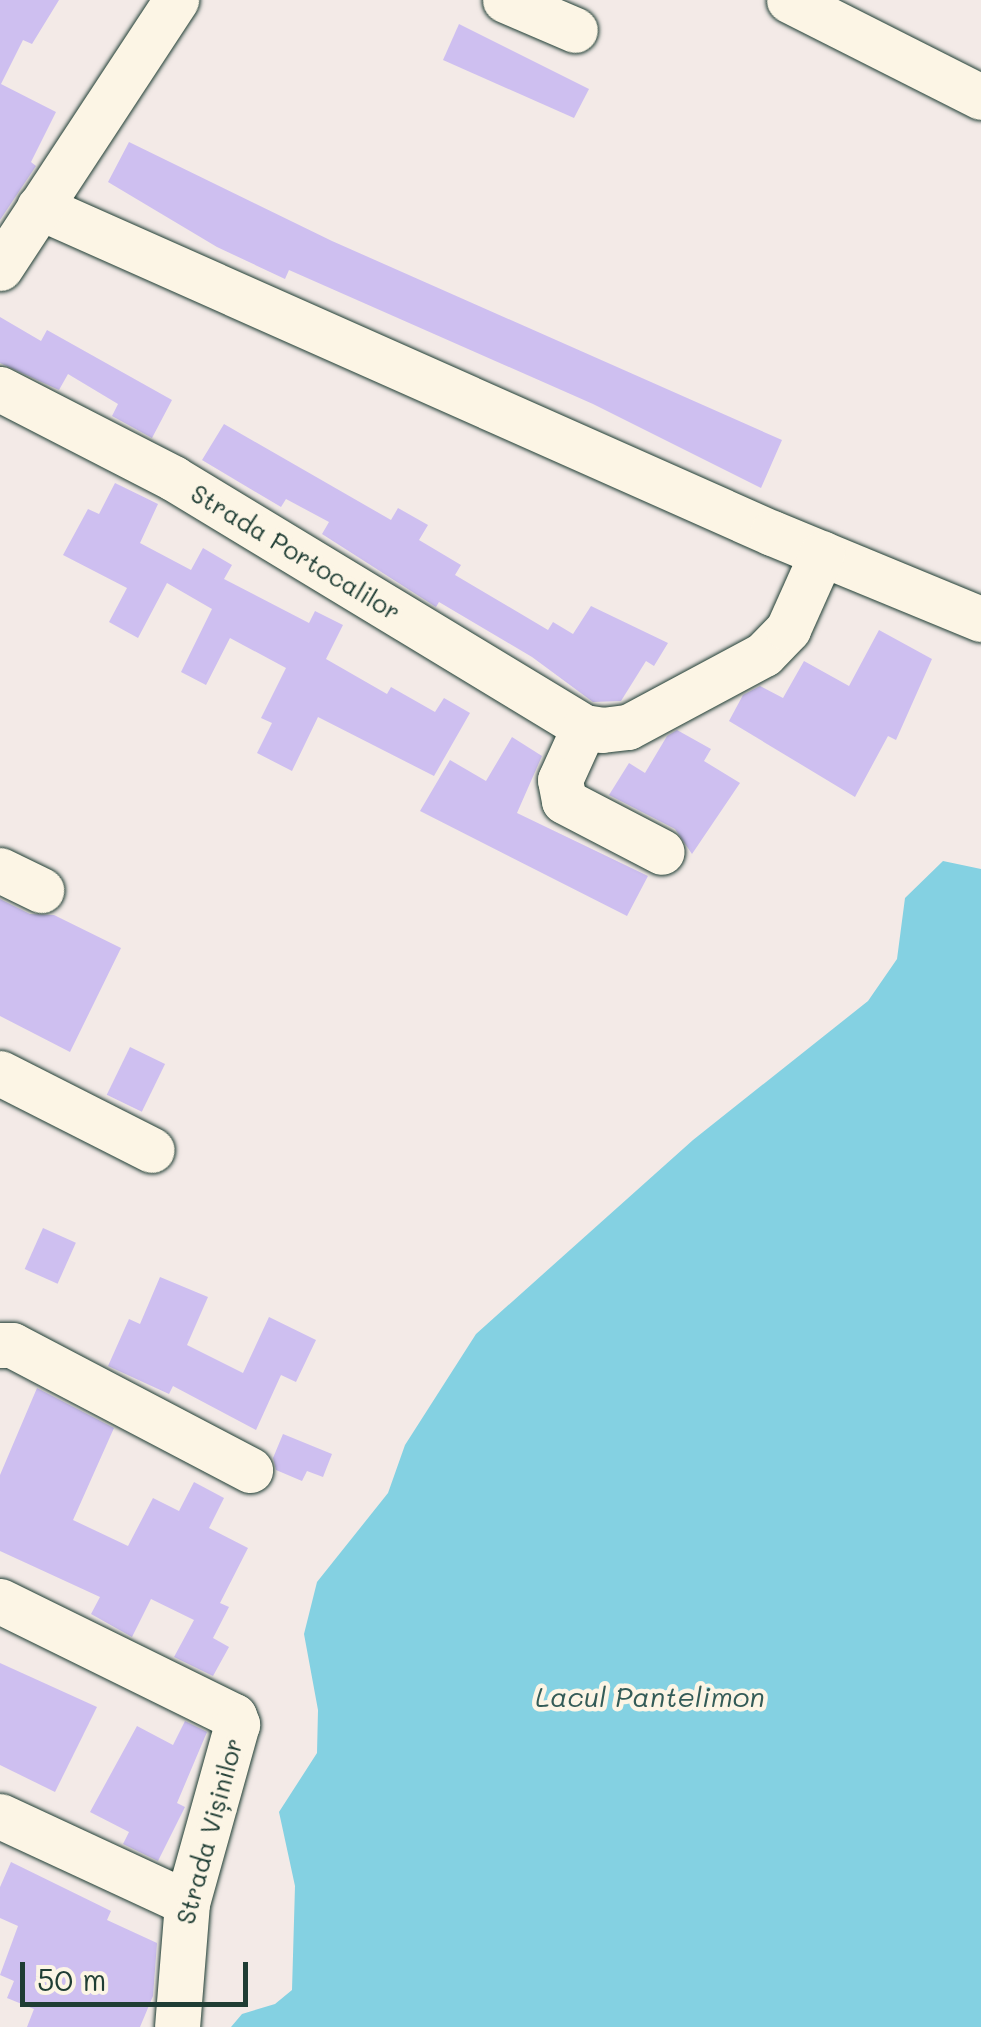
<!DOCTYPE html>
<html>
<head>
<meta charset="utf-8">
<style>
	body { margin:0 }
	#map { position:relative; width:981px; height:2027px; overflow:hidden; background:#f3eae7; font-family:Mali,sans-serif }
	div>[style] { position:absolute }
	.water>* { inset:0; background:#84d1e2 }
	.building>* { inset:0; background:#cebff0; transform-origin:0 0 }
	.roads { filter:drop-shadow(0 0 2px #1f3d34) drop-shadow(0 0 2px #1f3d34) }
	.minor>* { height:45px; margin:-22.5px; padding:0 22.5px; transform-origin:22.5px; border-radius:22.5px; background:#fcf5e5 }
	span { translate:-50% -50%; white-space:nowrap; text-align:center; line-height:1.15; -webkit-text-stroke:9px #fcf5e5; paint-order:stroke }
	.street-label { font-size:25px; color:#1f3d34 }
	.water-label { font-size:28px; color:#335b57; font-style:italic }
	.scale { position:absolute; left:20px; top:1962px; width:228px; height:45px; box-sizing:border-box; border:5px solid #1f3d34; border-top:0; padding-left:12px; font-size:30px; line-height:35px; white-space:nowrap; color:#1f3d34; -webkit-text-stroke:8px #fcf5e5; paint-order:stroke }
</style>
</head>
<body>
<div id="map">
	<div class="water">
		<i style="clip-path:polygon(943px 861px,981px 869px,981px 2027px,231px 2027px,242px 2014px,275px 2004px,292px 1990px,295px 1886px,279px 1812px,317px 1753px,318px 1710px,304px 1634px,317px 1582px,388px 1493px,405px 1445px,476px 1334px,693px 1140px,868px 1001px,897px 959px,905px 898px)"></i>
	</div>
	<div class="building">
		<i style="clip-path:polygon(0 0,59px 0,32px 44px,23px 40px,1px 84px,56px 112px,31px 162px,36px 166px,0 220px)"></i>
		<i style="clip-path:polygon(459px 24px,589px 89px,574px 118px,443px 60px)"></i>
		<i style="clip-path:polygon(129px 142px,332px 241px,782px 440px,761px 488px,593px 404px,289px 270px,285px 279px,217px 247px,108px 182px)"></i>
		<i style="clip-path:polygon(0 317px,41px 341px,47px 330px,172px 400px,152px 438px,112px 416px,118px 404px,68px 374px,59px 390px,0 363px)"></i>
		<i style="clip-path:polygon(224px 424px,391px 520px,398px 508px,428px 525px,419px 540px,461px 565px,455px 575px,548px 630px,553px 622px,573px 634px,591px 606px,668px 643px,654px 666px,646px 661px,621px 701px,593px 702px,532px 657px,439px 602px,436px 607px,322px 534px,329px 522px,286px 499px,281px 507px,202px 460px)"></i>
		<i style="clip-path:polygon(115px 483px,158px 504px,140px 543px,191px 570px,203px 548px,232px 565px,224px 579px,309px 623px,315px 611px,343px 625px,326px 659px,387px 694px,391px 687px,435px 712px,444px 698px,470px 713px,434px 776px,318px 717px,292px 771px,257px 753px,272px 723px,261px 718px,286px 668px,230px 638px,206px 685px,181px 672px,212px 609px,167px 583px,138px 638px,109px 622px,127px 588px,63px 555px,88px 509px,99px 514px)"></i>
		<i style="clip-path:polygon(879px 630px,932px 659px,896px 740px,888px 736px,855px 797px,729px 721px,743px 695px,760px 686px,783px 698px,804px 661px,849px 686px)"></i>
		<i style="clip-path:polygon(677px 730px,711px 749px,704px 761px,740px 783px,692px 854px,675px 829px,609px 795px,629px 763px,645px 773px,667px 736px)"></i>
		<i style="clip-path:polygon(512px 737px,542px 756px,517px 813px,648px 876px,627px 916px,420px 811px,450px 760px,486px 781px)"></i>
		<i style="clip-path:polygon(0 899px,30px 914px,54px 915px,121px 948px,70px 1052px,0 1016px)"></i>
		<i style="left:130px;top:1047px;width:39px;height:53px;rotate:26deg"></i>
		<i style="left:43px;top:1228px;width:36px;height:45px;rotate:24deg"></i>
		<i style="clip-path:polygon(160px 1277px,208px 1297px,187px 1345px,243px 1373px,269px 1317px,316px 1340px,296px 1382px,281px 1375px,256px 1430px,173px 1386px,169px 1394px,108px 1366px,129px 1319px,140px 1324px)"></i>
		<i style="clip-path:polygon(37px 1388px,114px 1428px,73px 1520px,128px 1546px,153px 1498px,179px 1511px,194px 1482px,224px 1498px,209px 1528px,248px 1548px,220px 1603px,229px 1607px,213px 1638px,229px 1647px,213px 1676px,174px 1657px,194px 1620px,151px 1599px,132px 1637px,91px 1614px,100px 1597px,0 1551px,0 1475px)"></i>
		<i style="clip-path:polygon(283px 1434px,332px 1454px,323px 1477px,307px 1471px,302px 1481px,276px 1470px,273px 1458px)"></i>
		<i style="clip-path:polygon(0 1663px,97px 1707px,55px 1792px,0 1765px)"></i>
		<i style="clip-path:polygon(185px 1721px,207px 1732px,177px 1803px,185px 1807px,158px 1861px,123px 1844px,129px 1832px,90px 1812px,137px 1726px,173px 1745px)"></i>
		<i style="clip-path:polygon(11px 1862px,111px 1911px,107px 1920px,157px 1943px,153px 1996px,140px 2027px,27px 2027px,34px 2009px,7px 1998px,14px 1981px,0 1975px,18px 1926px,0 1918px,0 1887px)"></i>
	</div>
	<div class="roads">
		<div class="minor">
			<i style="left:505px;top:0;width:76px;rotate:23.2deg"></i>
			<i style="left:789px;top:0;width:215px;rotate:26.8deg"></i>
			<i style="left:39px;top:207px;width:802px;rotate:23.98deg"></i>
			<i style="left:772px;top:533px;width:226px;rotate:22.4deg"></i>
			<i style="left:0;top:268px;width:321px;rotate:-56.7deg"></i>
			<i style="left:0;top:389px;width:195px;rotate:27.2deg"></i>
			<i style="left:173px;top:478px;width:481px;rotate:31.2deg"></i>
			<i style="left:584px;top:727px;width:18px;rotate:9deg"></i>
			<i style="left:602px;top:730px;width:26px;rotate:-7deg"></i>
			<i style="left:628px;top:727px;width:154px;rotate:-28.2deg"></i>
			<i style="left:764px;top:654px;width:35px;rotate:-46deg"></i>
			<i style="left:788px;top:629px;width:83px;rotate:-65.9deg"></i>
			<i style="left:584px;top:727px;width:58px;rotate:114.4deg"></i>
			<i style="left:560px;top:780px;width:21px;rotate:79deg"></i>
			<i style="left:564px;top:801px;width:110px;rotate:27.5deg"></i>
			<i style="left:0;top:870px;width:46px;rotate:26deg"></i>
			<i style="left:0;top:1073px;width:170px;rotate:26.9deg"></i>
			<i style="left:0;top:1345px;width:12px"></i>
			<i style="left:12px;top:1345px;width:269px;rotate:27.7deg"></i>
			<i style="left:0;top:1601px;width:261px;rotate:26.2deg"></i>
			<i style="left:234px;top:1716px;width:9px;rotate:69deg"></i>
			<i style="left:237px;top:1724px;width:186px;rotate:105.6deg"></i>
			<i style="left:187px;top:1903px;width:124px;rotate:94.6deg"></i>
			<i style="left:0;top:1816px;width:206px;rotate:24.9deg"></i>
		</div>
	</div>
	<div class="street-label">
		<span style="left:296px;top:552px;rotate:31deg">Strada Portocalilor</span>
		<span style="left:209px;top:1831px;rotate:-75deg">Strada Vișinilor</span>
	</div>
	<div class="water-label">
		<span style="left:650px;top:1696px">Lacul Pantelimon</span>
	</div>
	<div class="scale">50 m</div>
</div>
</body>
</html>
